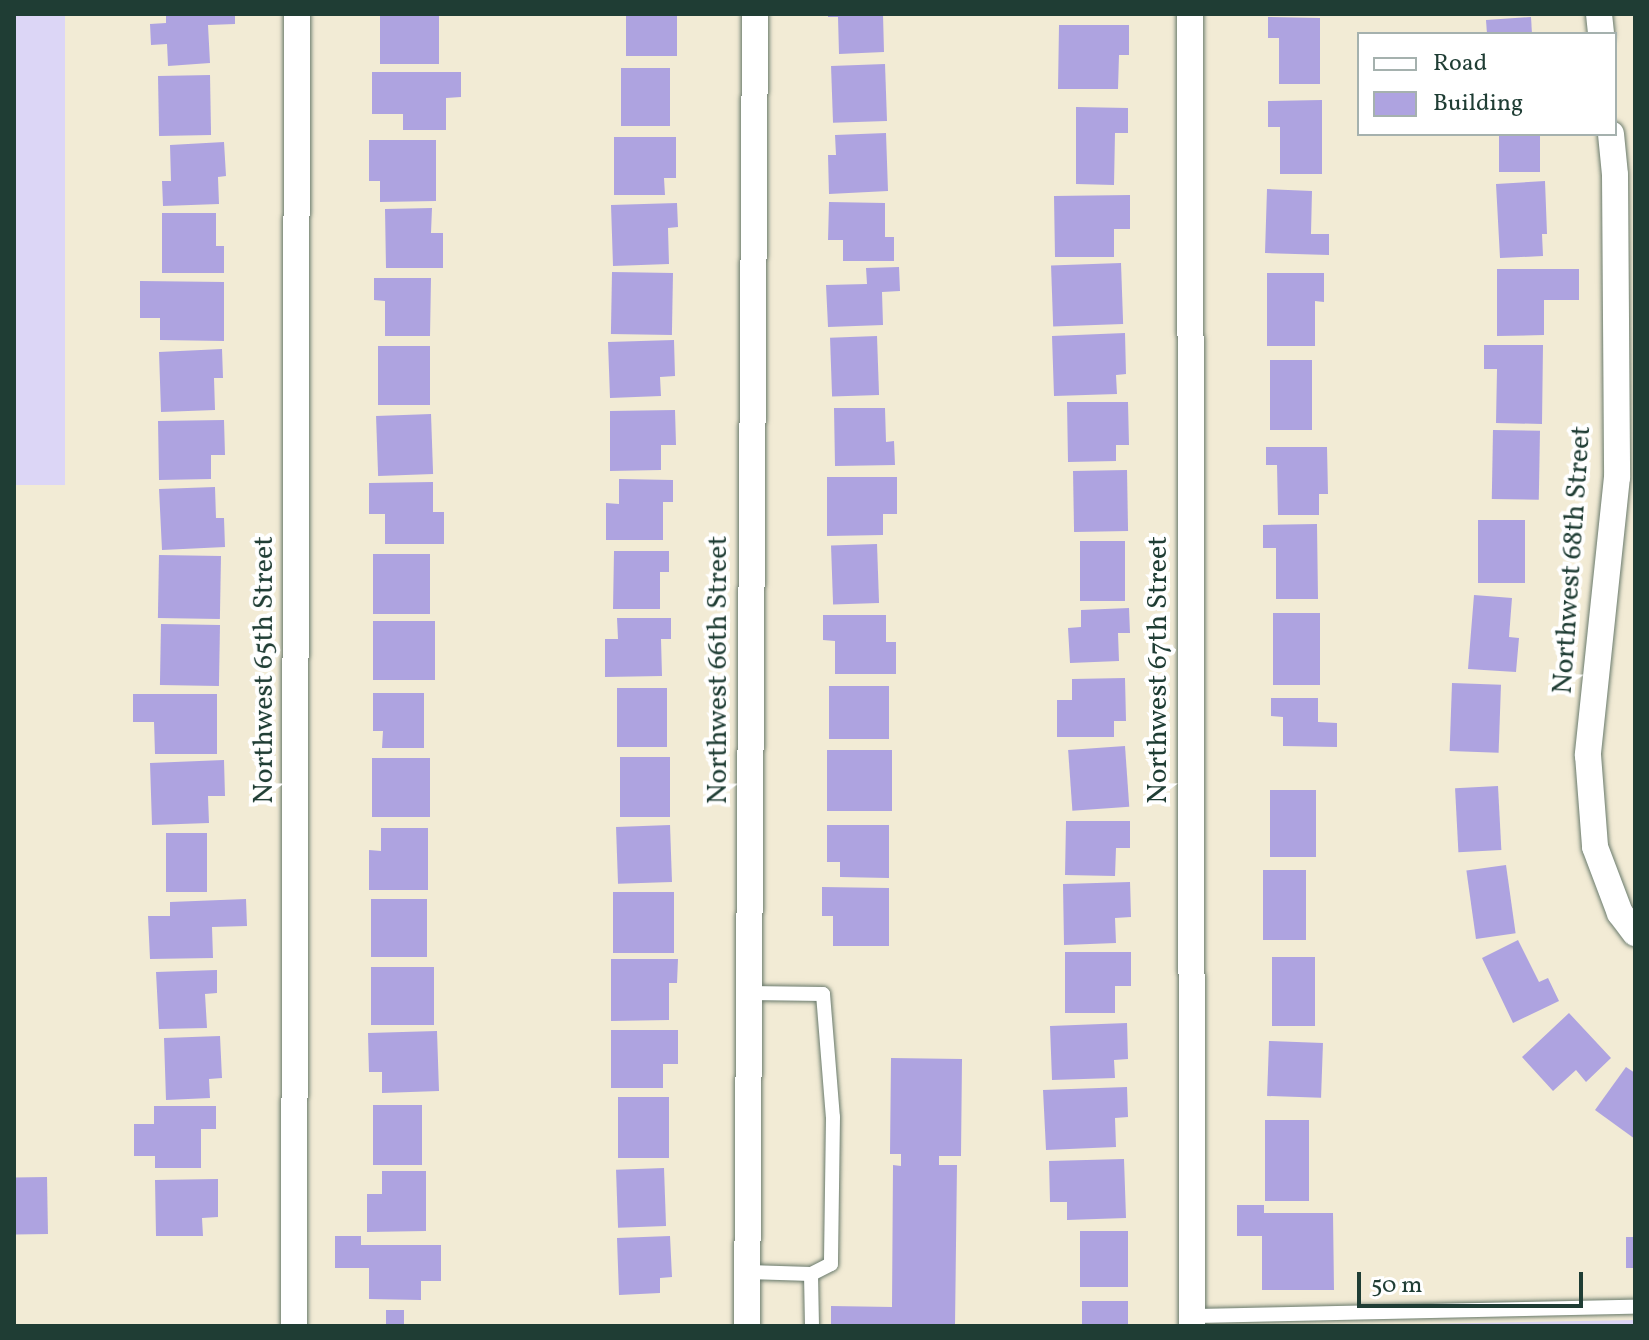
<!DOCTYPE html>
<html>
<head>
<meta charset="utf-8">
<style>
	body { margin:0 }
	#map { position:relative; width:1649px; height:1340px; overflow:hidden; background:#f2ebd5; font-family:Vollkorn,serif }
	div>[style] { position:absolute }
	.built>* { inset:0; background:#dcd6f6; transform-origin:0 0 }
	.building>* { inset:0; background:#aea3e0; transform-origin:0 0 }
	.roads { filter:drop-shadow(0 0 2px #697a6c) drop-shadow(0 0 2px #697a6c) }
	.lane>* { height:14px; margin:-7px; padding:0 7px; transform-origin:7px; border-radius:7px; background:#fff }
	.street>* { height:26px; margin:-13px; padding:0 13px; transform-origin:13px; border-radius:13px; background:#fff }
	span { translate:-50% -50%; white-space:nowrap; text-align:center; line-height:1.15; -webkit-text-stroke:8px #fff; paint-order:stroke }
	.street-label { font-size:28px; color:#1f3d34 }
	.frame { position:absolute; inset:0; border:16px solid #1f3d34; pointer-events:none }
	.legend { position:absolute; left:1357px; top:32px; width:260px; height:104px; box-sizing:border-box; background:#fff; border:2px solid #a5b1ae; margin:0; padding:10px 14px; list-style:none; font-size:24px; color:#1f3d34 }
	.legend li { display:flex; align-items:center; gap:16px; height:40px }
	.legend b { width:40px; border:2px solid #a5b1ae }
	.scale { position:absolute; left:1357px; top:1272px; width:226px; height:36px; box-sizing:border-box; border:4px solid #1f3d34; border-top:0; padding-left:10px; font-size:24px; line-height:28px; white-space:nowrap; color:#1f3d34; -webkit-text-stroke:6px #fff; paint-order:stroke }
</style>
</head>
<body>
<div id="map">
	<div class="built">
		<i style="left:14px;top:14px;width:51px;height:471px"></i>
		<i style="clip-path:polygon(1635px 1320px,1635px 1326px,1370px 1326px,1370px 1325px)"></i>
	</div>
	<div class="building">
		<i style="clip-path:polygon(166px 14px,235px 14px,235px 24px,208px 25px,210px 63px,168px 66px,167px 44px,151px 45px,150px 24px,166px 23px)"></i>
		<i style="left:380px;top:14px;width:59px;height:50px"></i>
		<i style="left:626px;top:14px;width:51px;height:42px"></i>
		<i style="clip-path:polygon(828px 14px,883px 14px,884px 52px,839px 54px,838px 17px,828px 17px)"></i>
		<i style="clip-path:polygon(1268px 17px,1320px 18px,1320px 84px,1279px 84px,1279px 38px,1268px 38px)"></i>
		<i style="clip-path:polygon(1531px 17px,1532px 34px,1487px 34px,1486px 20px)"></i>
		<i style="clip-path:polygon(1059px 25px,1129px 25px,1129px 55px,1119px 55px,1118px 89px,1058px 89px)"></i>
		<i style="left:885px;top:64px;width:57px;height:54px;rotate:88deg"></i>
		<i style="left:621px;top:68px;width:49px;height:58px"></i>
		<i style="clip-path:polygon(372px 72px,461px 72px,461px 97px,446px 98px,446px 130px,403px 130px,403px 114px,372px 114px)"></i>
		<i style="left:210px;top:75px;width:60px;height:52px;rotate:89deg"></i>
		<i style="clip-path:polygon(1322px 100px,1322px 174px,1280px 174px,1280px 127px,1268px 127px,1268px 101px)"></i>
		<i style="clip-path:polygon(1076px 107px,1128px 108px,1128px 133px,1115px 133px,1114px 185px,1076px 184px)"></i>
		<i style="clip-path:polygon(886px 133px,888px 191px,829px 194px,828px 155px,836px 155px,835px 135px)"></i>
		<i style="left:1499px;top:134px;width:41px;height:38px"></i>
		<i style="clip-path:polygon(614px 137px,676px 137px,676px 178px,664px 178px,665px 195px,614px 195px)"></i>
		<i style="clip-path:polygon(369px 140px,436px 140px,436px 201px,380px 202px,380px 181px,369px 181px)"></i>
		<i style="clip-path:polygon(224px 142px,226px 176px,218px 177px,219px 204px,163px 206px,162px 181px,171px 181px,170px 145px)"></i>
		<i style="clip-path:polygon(1545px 181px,1547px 234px,1542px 234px,1543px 256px,1500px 258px,1496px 184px)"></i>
		<i style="clip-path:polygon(1267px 189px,1312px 191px,1311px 234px,1329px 234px,1329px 255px,1265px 253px)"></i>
		<i style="clip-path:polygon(1130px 195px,1130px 229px,1114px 229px,1114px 257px,1055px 257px,1054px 196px)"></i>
		<i style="clip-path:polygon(829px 202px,885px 203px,885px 237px,894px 237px,894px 261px,843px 261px,843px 240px,828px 240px)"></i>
		<i style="clip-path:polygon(677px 203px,678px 227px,668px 228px,669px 264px,613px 266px,611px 205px)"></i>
		<i style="clip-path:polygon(432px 208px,431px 233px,443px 233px,443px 268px,386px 268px,385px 209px)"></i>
		<i style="clip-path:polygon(162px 213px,216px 213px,216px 246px,224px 246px,224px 273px,162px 273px)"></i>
		<i style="left:1121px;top:263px;width:61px;height:70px;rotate:88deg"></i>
		<i style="clip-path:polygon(899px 267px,900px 291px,882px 292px,883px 325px,828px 327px,826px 285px,867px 284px,866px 268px)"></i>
		<i style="clip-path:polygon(1497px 269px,1579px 269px,1579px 300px,1544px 300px,1544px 335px,1497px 336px)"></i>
		<i style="left:612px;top:272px;width:61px;height:62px;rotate:1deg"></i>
		<i style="clip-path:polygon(1267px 273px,1324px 273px,1324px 302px,1315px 301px,1315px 346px,1267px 346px)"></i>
		<i style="clip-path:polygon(374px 278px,431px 278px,430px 336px,385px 336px,385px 301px,374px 300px)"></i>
		<i style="clip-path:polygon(140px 281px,224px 282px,224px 341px,160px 340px,160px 318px,140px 318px)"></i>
		<i style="clip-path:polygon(1125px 333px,1126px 374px,1116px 375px,1117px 394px,1054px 396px,1052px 336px)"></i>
		<i style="left:877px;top:336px;width:59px;height:47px;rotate:88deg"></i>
		<i style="clip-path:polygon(674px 340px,675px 376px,660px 377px,661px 396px,610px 398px,608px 342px)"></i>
		<i style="clip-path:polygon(1484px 345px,1543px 345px,1542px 424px,1496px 423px,1497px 369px,1484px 369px)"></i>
		<i style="left:378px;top:346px;width:52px;height:59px"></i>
		<i style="clip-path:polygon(222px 349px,223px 378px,214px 378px,215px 410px,161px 412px,159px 352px)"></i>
		<i style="left:1270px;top:360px;width:42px;height:70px"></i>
		<i style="clip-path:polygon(1067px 402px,1128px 402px,1129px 445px,1116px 445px,1116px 461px,1068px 462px)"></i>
		<i style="clip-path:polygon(834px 408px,885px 408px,886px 442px,894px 441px,895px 465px,835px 466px)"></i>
		<i style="clip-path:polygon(675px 410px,676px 445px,661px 445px,661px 470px,610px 471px,610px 411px)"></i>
		<i style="left:431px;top:414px;width:60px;height:55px;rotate:88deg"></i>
		<i style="clip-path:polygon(224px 420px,225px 455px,211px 455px,211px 479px,159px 480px,158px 421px)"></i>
		<i style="left:1493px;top:430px;width:47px;height:69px;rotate:1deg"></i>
		<i style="clip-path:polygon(1266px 447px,1327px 447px,1328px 494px,1319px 494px,1319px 515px,1278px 515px,1277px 465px,1266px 465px)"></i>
		<i style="left:1127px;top:470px;width:61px;height:54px;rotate:89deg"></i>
		<i style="clip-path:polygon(827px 477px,897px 477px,897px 514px,883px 514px,883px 535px,827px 536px)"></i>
		<i style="clip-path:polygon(619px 479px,673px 480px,673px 502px,663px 502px,663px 540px,606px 540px,606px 503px,619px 504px)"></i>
		<i style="clip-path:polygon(433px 482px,433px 512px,444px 512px,444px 544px,385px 544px,385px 514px,369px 514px,369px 483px)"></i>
		<i style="clip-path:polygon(215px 487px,216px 518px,224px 518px,225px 547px,162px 550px,159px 489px)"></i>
		<i style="left:1478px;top:520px;width:47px;height:63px"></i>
		<i style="clip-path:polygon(1317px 524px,1318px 599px,1276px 599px,1276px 548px,1263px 548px,1263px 525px)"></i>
		<i style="left:1080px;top:541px;width:45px;height:60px"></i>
		<i style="left:877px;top:544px;width:59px;height:46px;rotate:88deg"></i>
		<i style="clip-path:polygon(614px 551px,669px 551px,669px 572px,660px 572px,660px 609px,613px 609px)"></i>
		<i style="left:373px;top:554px;width:57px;height:60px"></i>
		<i style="left:159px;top:555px;width:62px;height:63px;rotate:1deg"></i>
		<i style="clip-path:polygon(1474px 595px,1512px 598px,1509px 637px,1519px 638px,1516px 672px,1468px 669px)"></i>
		<i style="clip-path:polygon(1129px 608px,1130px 633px,1118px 633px,1119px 661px,1070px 663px,1068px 628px,1081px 627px,1081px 610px)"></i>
		<i style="left:1273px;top:613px;width:47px;height:72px"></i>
		<i style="clip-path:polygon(823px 615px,886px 615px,886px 642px,896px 642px,896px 674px,835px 674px,835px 641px,823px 640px)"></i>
		<i style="clip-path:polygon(617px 618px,671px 618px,671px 639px,661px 639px,662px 676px,605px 677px,605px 639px,618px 639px)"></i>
		<i style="left:373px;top:621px;width:62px;height:59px"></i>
		<i style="left:161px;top:624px;width:59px;height:61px;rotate:1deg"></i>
		<i style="clip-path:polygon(1125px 678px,1126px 721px,1114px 721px,1114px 737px,1057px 737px,1057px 700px,1072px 700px,1072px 679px)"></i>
		<i style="left:1452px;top:683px;width:49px;height:68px;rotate:2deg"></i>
		<i style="left:829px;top:686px;width:60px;height:53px"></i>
		<i style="left:617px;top:688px;width:50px;height:59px"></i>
		<i style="clip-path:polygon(373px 693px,424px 693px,424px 748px,382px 748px,383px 731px,373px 731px)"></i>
		<i style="clip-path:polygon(133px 694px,217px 694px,217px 754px,155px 754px,154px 722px,133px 722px)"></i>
		<i style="clip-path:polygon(1271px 698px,1318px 698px,1318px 722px,1337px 723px,1337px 747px,1283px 746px,1283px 717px,1271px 716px)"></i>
		<i style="left:1125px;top:746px;width:61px;height:57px;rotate:86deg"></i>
		<i style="left:827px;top:750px;width:65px;height:61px"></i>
		<i style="left:620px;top:757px;width:50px;height:60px"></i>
		<i style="left:372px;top:758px;width:58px;height:59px"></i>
		<i style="clip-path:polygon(224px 760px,225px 796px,208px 796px,209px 823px,152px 825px,150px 763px)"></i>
		<i style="left:1498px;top:786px;width:64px;height:43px;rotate:87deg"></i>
		<i style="left:1270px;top:790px;width:46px;height:67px"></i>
		<i style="clip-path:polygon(1066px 821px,1130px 821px,1130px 848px,1116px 848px,1115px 876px,1065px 875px)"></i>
		<i style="left:670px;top:825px;width:57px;height:54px;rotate:88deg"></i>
		<i style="clip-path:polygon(827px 825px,889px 825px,889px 878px,840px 877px,840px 862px,827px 862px)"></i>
		<i style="clip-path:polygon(381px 828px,428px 828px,428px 890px,369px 890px,369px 850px,381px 851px)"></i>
		<i style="left:166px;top:833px;width:41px;height:59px"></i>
		<i style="left:1506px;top:865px;width:69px;height:40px;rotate:82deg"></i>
		<i style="left:1263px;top:870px;width:43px;height:70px"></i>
		<i style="clip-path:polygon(1130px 882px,1131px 917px,1115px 918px,1116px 943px,1064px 945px,1063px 884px)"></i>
		<i style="clip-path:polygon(822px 887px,889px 888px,889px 946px,833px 946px,833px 916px,822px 916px)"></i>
		<i style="left:613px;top:892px;width:61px;height:61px"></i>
		<i style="clip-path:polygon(246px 899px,247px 926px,212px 927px,213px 958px,150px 959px,148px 916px,170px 916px,170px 902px)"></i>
		<i style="left:371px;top:899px;width:56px;height:58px"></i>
		<i style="clip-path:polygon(1518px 940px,1539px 982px,1548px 978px,1559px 1001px,1513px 1023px,1482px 958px)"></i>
		<i style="clip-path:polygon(1065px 952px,1131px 952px,1131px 986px,1115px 986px,1115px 1013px,1065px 1013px)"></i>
		<i style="left:1272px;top:957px;width:43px;height:69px"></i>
		<i style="clip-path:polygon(611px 959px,678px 959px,677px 983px,669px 983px,669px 1020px,611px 1021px)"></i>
		<i style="left:371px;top:967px;width:63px;height:58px"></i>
		<i style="clip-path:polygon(217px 970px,217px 993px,205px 994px,207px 1028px,159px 1029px,156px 972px)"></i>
		<i style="clip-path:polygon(1569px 1013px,1611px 1058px,1586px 1082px,1576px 1070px,1553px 1091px,1522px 1057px)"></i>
		<i style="clip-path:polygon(1127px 1023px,1128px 1059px,1114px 1060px,1115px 1078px,1052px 1080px,1050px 1026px)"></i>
		<i style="clip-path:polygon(611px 1030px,678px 1030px,678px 1064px,663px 1064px,663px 1088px,611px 1088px)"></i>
		<i style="clip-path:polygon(437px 1031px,439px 1091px,382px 1093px,382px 1072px,369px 1072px,368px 1033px)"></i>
		<i style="clip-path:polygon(220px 1036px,222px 1078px,209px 1079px,210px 1098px,166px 1100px,164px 1038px)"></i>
		<i style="left:1269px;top:1041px;width:54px;height:55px;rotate:2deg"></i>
		<i style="clip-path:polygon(891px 1058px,962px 1059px,961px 1156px,939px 1156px,939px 1165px,957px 1165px,955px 1326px,831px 1326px,831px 1306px,892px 1307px,893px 1165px,901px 1166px,901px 1154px,890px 1154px)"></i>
		<i style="clip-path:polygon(1626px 1067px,1635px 1073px,1635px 1139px,1595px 1110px)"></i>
		<i style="clip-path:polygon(1127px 1087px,1128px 1117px,1115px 1118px,1116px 1147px,1046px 1150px,1043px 1090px)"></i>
		<i style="left:618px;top:1097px;width:51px;height:61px"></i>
		<i style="left:373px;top:1105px;width:49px;height:60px"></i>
		<i style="clip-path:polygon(154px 1106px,216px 1106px,216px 1129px,201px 1129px,201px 1168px,155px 1168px,155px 1156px,134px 1156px,134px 1124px,154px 1124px)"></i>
		<i style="left:1265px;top:1120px;width:44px;height:81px"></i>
		<i style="clip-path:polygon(1124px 1159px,1126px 1218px,1067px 1220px,1067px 1202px,1050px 1202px,1049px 1161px)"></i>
		<i style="left:664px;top:1168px;width:58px;height:48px;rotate:88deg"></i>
		<i style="clip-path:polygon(382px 1171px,426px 1171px,426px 1231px,367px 1232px,367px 1194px,382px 1194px)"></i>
		<i style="left:47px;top:1177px;width:57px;height:33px;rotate:89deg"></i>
		<i style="clip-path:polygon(218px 1179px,218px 1217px,202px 1218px,203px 1236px,156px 1236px,155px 1180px)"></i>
		<i style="clip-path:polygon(1237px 1205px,1264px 1205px,1264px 1213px,1333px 1213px,1334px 1290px,1262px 1290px,1262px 1236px,1237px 1236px)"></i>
		<i style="left:1080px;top:1231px;width:48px;height:56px"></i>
		<i style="clip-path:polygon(335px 1236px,361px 1236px,361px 1245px,441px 1245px,441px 1281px,421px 1281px,421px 1300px,369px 1299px,369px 1268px,335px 1268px)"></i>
		<i style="clip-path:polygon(670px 1236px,672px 1277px,660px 1278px,660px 1293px,619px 1295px,617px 1238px)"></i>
		<i style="left:1626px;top:1237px;width:9px;height:31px"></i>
		<i style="left:1082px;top:1301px;width:46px;height:25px"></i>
		<i style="left:404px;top:1310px;width:16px;height:18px;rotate:90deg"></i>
	</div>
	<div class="roads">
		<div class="lane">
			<i style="left:749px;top:993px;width:74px;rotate:0.8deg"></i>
			<i style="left:823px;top:994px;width:123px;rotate:85.4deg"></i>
			<i style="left:833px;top:1117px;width:147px;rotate:90.8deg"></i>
			<i style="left:831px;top:1264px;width:22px;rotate:153deg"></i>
			<i style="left:748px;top:1272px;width:63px;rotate:1.8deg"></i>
			<i style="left:811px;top:1274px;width:52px;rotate:88.9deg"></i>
			<i style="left:1192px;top:1316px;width:443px;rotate:-1.2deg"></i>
		</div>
		<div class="street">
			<i style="left:1190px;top:14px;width:1312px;rotate:89.91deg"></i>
			<i style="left:1599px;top:14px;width:20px;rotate:84deg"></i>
			<i style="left:1611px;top:134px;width:41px;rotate:84.4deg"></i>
			<i style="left:1615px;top:175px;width:302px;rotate:89.6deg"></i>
			<i style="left:1617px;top:477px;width:280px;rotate:96deg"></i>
			<i style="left:1588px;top:755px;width:92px;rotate:85.6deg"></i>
			<i style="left:1595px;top:847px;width:71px;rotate:69.3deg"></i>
			<i style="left:1620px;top:913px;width:25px;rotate:53deg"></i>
			<i style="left:294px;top:1326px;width:1312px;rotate:-89.87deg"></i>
			<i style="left:747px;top:1326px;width:1312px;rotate:-89.65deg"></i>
		</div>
	</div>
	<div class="street-label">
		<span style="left:1573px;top:560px;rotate:-86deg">Northwest 68th Street</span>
		<span style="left:265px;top:670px;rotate:-90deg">Northwest 65th Street</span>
		<span style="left:719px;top:670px;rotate:-90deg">Northwest 66th Street</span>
		<span style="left:1159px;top:670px;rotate:-90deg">Northwest 67th Street</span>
	</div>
	<div class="frame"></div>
	<ul class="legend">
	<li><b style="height:10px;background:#fff"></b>Road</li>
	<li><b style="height:22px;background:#aea3e0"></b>Building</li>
	</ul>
	<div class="scale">50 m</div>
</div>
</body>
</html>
